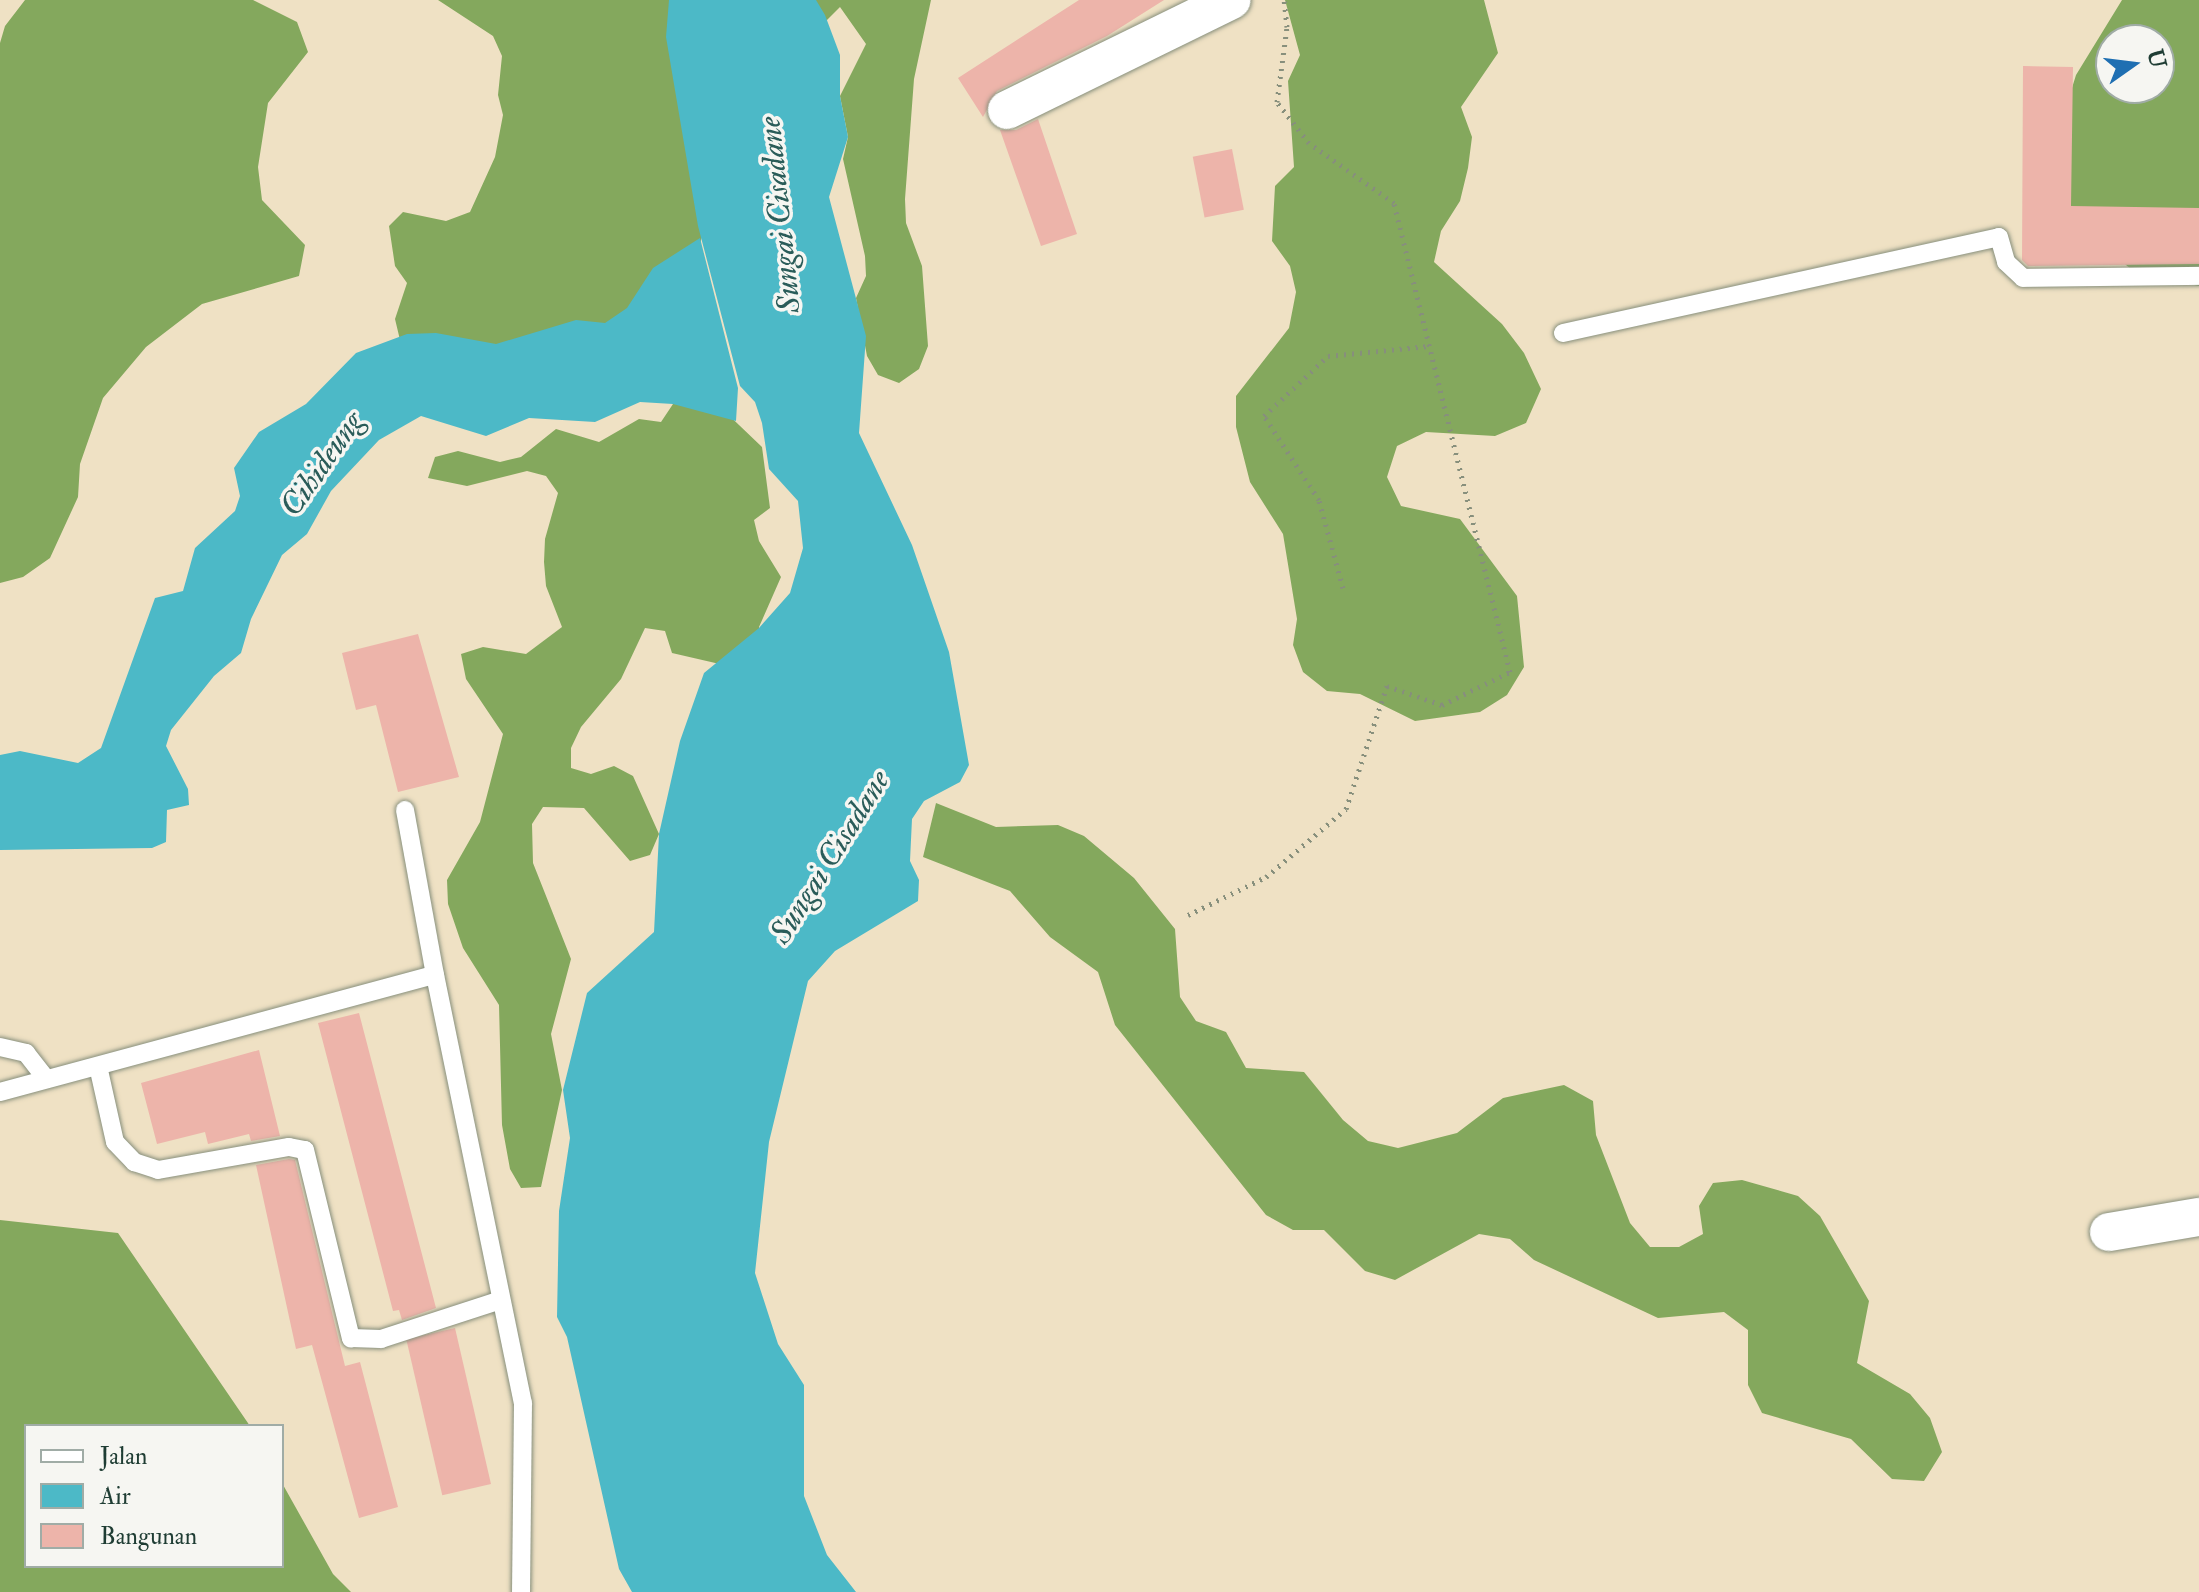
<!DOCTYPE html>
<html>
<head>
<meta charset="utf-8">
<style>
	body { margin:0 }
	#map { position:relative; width:2199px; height:1592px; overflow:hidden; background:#efe1c4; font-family:"IM FELL Double Pica",serif }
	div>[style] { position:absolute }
	.forest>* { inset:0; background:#84a85d }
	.water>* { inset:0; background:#4cb9c7 }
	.building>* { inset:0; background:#edb4aa; transform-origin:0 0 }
	.path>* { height:5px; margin-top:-2.5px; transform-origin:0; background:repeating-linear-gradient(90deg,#878f7c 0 2px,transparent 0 8px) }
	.roads { filter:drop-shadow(0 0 2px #878f7c) drop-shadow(0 0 2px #878f7c) }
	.service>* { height:18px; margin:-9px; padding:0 9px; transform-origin:9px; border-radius:9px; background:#fff }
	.minor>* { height:38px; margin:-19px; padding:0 19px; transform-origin:19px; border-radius:19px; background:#fff }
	span { translate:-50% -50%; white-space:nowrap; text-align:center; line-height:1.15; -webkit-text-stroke:7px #f6f6f2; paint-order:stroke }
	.water-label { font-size:32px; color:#2a5c59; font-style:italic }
	.legend { position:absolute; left:24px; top:1424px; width:260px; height:144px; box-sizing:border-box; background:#f6f6f2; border:2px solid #a0aca6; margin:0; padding:10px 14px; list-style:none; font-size:24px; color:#1f3d34 }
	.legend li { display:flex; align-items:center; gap:16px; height:40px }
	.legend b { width:40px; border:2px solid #a0aca6 }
	.north { position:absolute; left:2095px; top:24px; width:80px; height:80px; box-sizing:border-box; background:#f6f6f2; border:2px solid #a0aca6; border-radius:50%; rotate:76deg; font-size:22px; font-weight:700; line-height:32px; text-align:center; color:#1f3d34 }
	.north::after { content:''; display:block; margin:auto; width:28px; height:36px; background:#1f6fb2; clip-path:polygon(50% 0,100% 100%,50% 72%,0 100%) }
</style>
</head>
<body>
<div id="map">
	<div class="forest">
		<i style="clip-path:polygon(25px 0,253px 0,297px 22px,308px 52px,268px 103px,258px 167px,262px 200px,305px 245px,299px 276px,202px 304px,146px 347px,103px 398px,80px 464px,78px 497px,50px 558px,23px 577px,0 583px,0 43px,5px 26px)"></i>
		<i style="clip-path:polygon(438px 0,669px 0,710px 205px,698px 252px,638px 321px,509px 349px,400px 340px,395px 319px,407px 283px,395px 266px,389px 226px,403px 212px,446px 221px,470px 212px,495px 157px,503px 115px,498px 95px,502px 56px,493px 36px)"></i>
		<i style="clip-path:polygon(811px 0,931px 0,914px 79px,905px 199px,906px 223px,922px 266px,928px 346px,919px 369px,899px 383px,878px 375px,867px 356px,856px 298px,866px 276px,865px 256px,843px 159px,848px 137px,840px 96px,866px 44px,840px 7px,823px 24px)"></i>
		<i style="clip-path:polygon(1285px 0,1484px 0,1498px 53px,1461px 107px,1472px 137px,1468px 168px,1460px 201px,1441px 231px,1434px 262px,1502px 324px,1524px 353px,1541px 389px,1526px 423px,1495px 436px,1426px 432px,1397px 446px,1387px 477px,1401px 506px,1460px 519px,1517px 596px,1524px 667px,1507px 695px,1480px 712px,1415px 721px,1360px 694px,1327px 691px,1303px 672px,1293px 645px,1297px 619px,1283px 534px,1250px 482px,1236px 427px,1236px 396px,1289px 328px,1296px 292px,1290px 266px,1272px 241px,1275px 186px,1294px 167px,1288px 81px,1300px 55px)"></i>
		<i style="clip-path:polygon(evenodd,2122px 0,2199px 0,2199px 286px,2136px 273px,2091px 237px,2055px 192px,2058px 133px,2076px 75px,2122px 0,2111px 40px,2159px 40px,2159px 88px,2111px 88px,2111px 40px)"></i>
		<i style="clip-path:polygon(716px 403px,762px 447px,770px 508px,754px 520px,759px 541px,781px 577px,759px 627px,763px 648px,737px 668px,672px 653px,665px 631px,645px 628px,621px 679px,581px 727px,571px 748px,571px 768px,591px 774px,614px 766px,633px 776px,659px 834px,650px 855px,630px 861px,584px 808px,543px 807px,532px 824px,533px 863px,571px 959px,551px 1034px,562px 1090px,541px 1187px,521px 1188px,510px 1169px,502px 1125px,499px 1005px,463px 948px,448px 904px,447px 880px,480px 822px,503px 734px,466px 679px,461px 654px,483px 647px,526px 654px,562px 627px,546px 586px,544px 562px,545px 539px,558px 493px,546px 476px,527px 471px,467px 486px,428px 478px,435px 457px,458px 451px,500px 462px,521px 457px,556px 429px,599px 442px,639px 419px,661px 422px,673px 404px)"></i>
		<i style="clip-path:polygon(936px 803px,996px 827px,1058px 825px,1084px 836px,1134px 878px,1175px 929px,1180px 997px,1196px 1021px,1226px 1032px,1246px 1068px,1304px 1072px,1343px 1120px,1368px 1141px,1398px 1148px,1457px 1133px,1503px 1098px,1564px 1085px,1593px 1101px,1596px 1135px,1630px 1223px,1650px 1247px,1679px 1247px,1703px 1234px,1699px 1206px,1713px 1183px,1742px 1180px,1798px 1196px,1820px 1216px,1869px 1301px,1857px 1363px,1910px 1394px,1930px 1418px,1942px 1452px,1924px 1481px,1892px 1479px,1851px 1439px,1762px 1413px,1748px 1385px,1748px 1330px,1724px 1312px,1658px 1318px,1534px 1260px,1510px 1239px,1479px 1234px,1395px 1280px,1365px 1271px,1324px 1230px,1293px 1230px,1266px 1215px,1115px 1025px,1098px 972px,1050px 937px,1010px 891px,923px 857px)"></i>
		<i style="clip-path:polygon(0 1220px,118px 1233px,250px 1426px,26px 1426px,26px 1566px,282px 1566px,282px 1483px,333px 1574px,351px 1592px,0 1592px)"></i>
	</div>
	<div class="water">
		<i style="clip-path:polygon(669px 0,816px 0,825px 15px,840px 55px,840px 96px,848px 137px,829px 197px,866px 336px,859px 433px,912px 545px,949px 652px,969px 765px,960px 782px,924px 801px,912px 819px,910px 861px,919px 880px,918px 901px,835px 951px,808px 981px,769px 1142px,755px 1273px,778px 1344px,804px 1385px,804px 1496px,827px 1555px,856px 1592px,632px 1592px,619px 1569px,567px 1337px,557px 1317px,559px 1211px,570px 1138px,563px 1090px,587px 993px,654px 932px,659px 834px,680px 741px,704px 673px,759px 628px,790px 593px,803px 548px,798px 501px,769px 469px,762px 423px,755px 402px,740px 386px,698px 226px,666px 37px)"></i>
		<i style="clip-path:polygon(700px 238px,738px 388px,736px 421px,673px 404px,640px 402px,595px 422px,529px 418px,486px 436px,421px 416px,379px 440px,331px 491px,307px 534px,282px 555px,251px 619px,241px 653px,214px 676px,171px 730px,166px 746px,188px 789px,189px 805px,167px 810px,166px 842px,152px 848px,0 850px,0 755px,20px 751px,78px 763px,101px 748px,155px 598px,183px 591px,195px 548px,235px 511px,240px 496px,234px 468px,259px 432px,306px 404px,356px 353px,407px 334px,436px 333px,496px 344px,576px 320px,605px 323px,627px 308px,653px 268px)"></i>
	</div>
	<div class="building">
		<i style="clip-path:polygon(1079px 0,1164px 0,1107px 36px,997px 91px,983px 117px,958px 78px)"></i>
		<i style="clip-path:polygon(2023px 66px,2073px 67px,2071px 206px,2199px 208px,2199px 264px,2028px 266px,2022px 260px)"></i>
		<i style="clip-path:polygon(1038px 119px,1077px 234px,1041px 246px,1000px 130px,1016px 130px)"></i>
		<i style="left:1232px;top:149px;width:62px;height:40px;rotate:79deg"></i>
		<i style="clip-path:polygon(418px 634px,459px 777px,398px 792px,376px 705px,356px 710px,342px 653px)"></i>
		<i style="clip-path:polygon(359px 1013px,436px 1308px,402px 1320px,399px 1310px,393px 1311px,318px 1023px)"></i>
		<i style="clip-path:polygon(259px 1050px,280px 1136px,251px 1141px,249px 1134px,208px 1144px,205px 1132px,157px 1144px,141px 1083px)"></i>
		<i style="clip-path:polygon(289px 1159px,295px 1160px,345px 1366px,360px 1362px,398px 1507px,359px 1518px,312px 1345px,296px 1349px,256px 1165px)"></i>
		<i style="left:455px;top:1328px;width:160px;height:50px;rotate:77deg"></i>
	</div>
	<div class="path">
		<i style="left:1343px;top:588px;width:91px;rotate:-105.3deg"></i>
		<i style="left:1319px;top:500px;width:100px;rotate:-123.2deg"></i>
		<i style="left:1264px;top:416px;width:88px;rotate:-43.2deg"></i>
		<i style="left:1328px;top:356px;width:101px;rotate:-5.7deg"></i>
		<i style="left:1188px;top:915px;width:87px;rotate:-26deg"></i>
		<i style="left:1266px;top:877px;width:105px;rotate:-40.4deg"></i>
		<i style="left:1346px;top:809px;width:130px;rotate:-71.6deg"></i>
		<i style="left:1387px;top:686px;width:58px;rotate:19.1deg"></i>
		<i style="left:1442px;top:705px;width:76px;rotate:-25.9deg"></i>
		<i style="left:1510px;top:672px;width:483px;rotate:-103.9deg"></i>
		<i style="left:1394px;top:203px;width:104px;rotate:-144.8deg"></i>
		<i style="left:1309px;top:143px;width:52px;rotate:-128deg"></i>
		<i style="left:1277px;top:102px;width:76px;rotate:-82.4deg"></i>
		<i style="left:1287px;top:27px;width:27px;rotate:-96deg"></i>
	</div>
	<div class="roads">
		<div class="service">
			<i style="left:1563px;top:333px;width:446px;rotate:-12.4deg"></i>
			<i style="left:1999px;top:237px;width:26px;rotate:74deg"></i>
			<i style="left:2006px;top:262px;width:23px;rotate:43deg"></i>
			<i style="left:2023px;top:278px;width:176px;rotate:-0.7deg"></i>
			<i style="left:405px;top:810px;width:168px;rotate:79.7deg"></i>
			<i style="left:0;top:1047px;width:27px;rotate:13deg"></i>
			<i style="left:26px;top:1053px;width:33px;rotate:52deg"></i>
			<i style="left:98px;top:1066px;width:78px;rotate:77.4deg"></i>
			<i style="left:115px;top:1142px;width:28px;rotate:46deg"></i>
			<i style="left:134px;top:1162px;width:25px;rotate:18deg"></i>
			<i style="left:158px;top:1170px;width:133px;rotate:-10deg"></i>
			<i style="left:289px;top:1147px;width:16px;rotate:11deg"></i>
			<i style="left:305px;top:1150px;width:194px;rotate:76.3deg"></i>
			<i style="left:351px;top:1338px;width:30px;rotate:2deg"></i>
			<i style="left:381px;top:1339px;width:126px;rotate:-18deg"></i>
			<i style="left:0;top:1092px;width:450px;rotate:-15.1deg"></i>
			<i style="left:435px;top:975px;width:437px;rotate:78.4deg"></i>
			<i style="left:523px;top:1403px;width:189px;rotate:90.6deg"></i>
		</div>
		<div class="minor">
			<i style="left:1007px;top:110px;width:250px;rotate:-26.1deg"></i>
			<i style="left:2109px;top:1232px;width:91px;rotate:-9.5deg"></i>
		</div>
	</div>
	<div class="water-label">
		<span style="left:780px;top:215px;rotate:-96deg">Sungai Cisadane</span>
		<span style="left:322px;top:464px;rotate:-55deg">Cihideung</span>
		<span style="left:830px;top:857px;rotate:-58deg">Sungai Cisadane</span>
	</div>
	<ul class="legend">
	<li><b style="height:10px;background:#fff"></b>Jalan</li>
	<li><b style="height:22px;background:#4cb9c7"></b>Air</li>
	<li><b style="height:22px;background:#edb4aa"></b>Bangunan</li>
	</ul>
	<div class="north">U</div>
</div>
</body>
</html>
